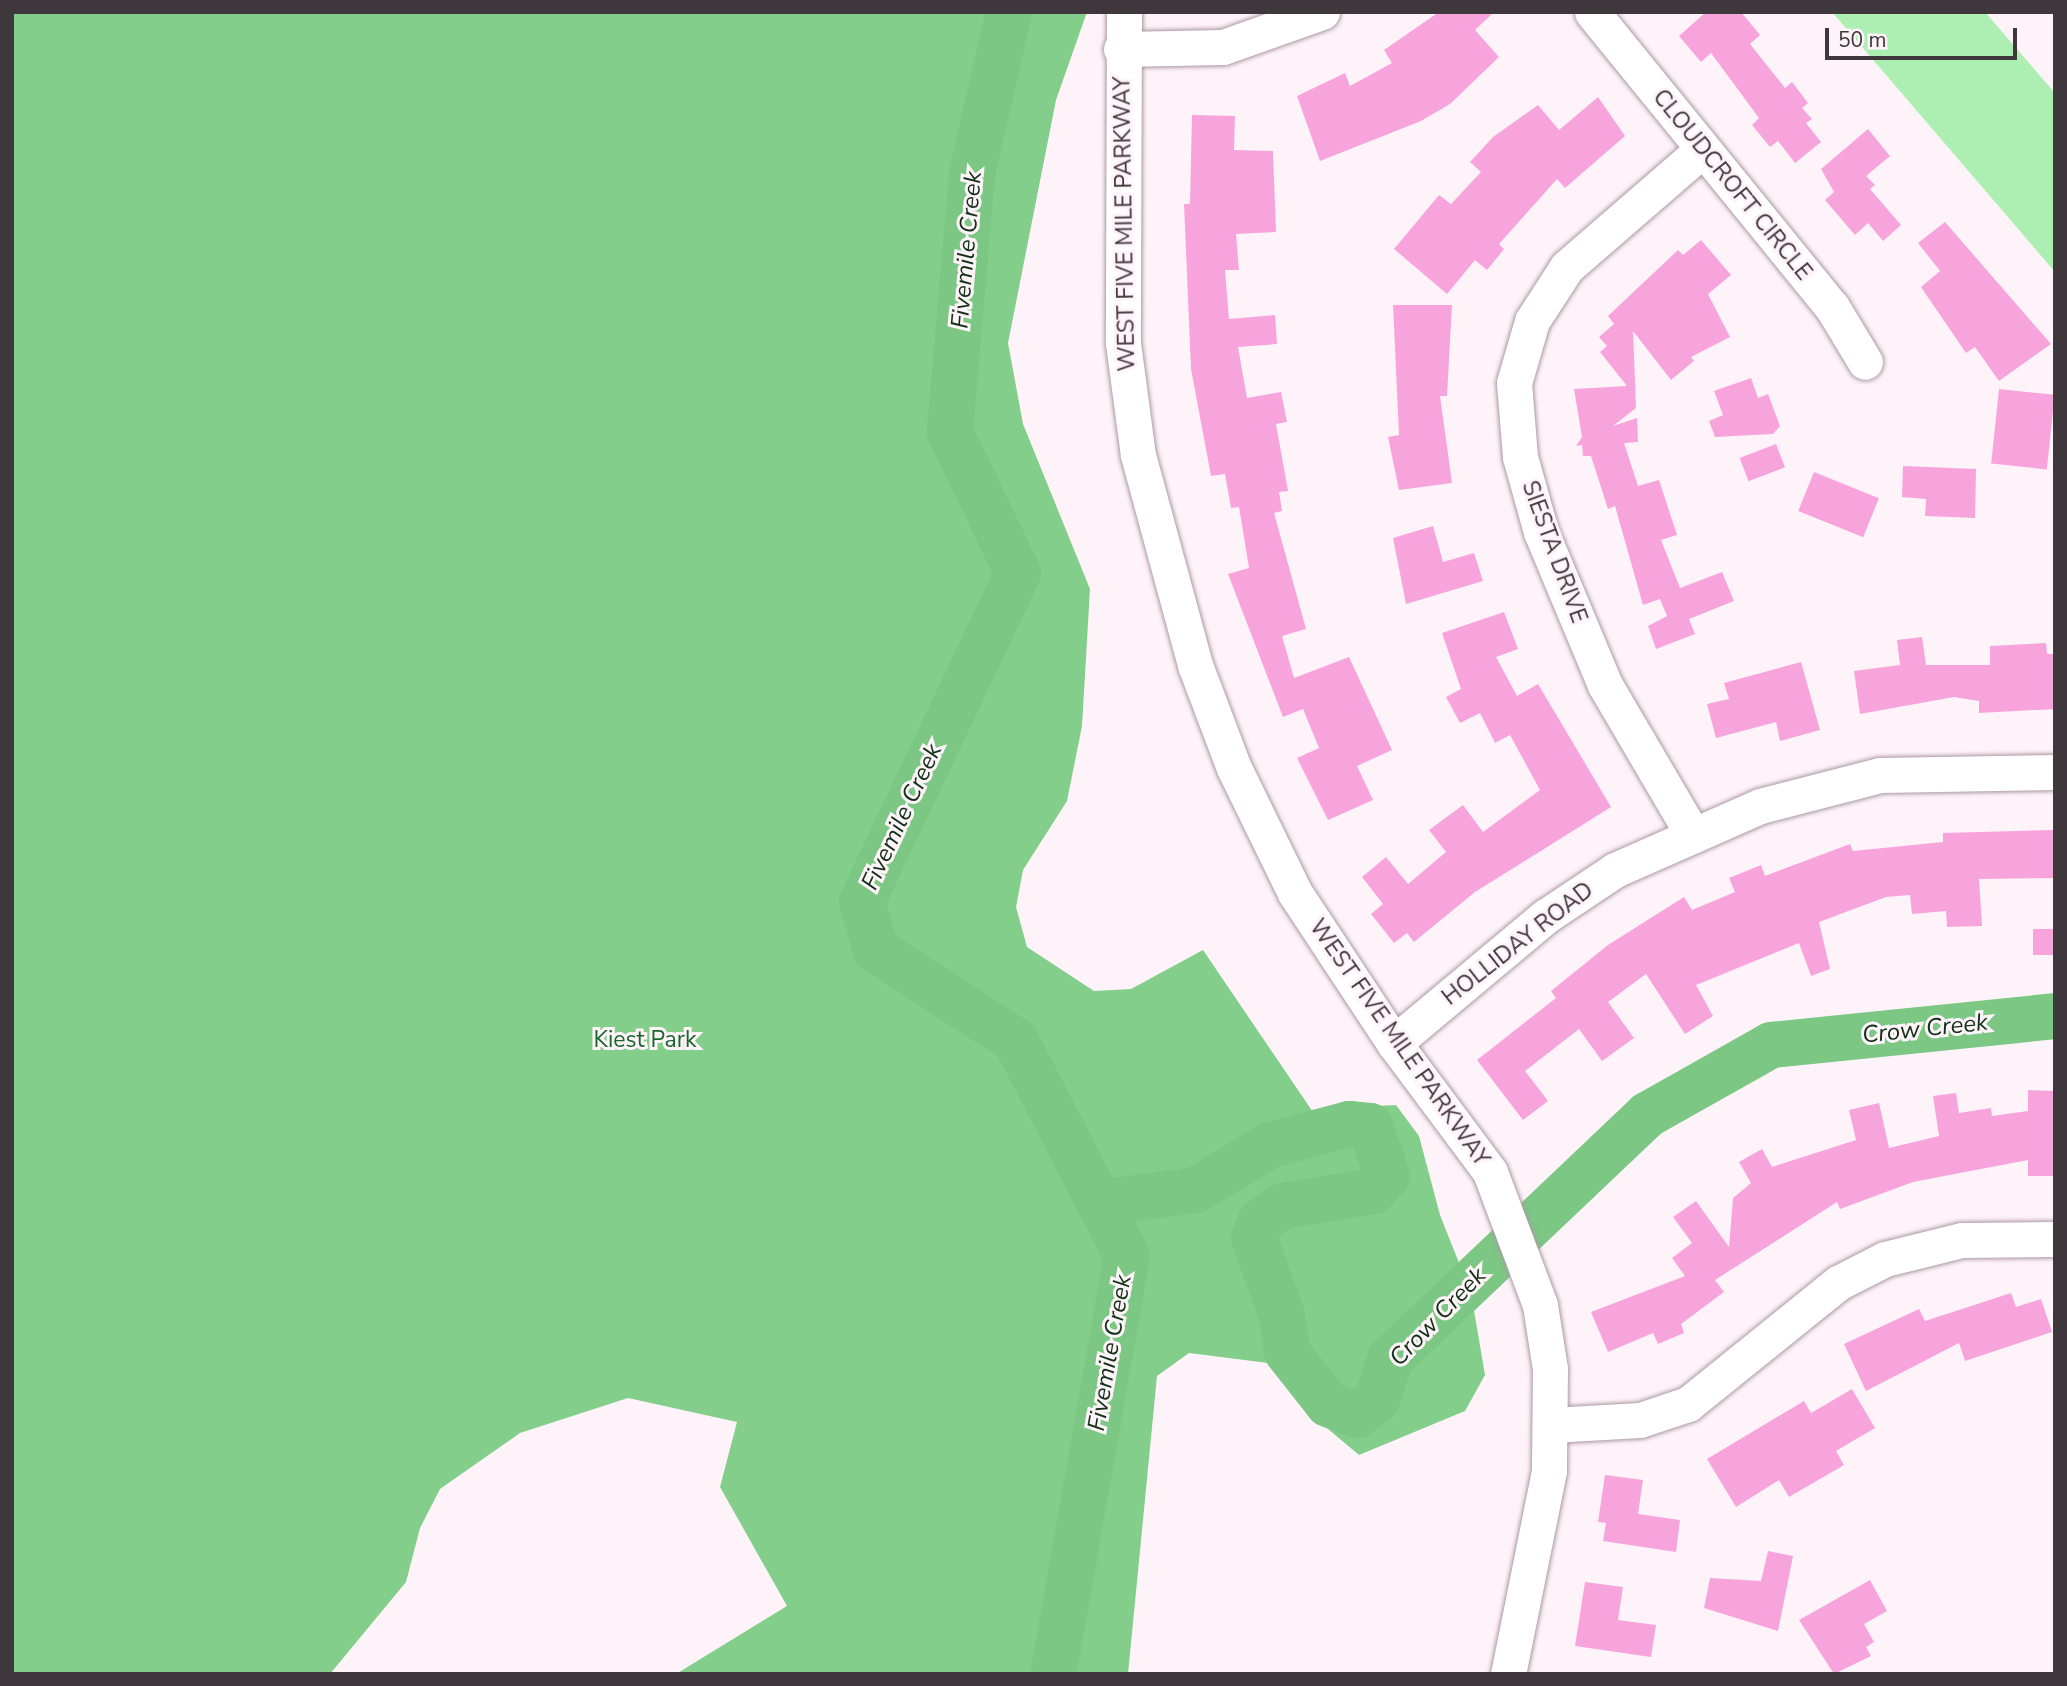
<!DOCTYPE html>
<html>
<head>
<meta charset="utf-8">
<style>
	body { margin:0 }
	#map { position:relative; width:2067px; height:1686px; overflow:hidden; background:#fff3fa; font-family:"Nunito Sans",sans-serif }
	div>[style] { position:absolute }
	.green>* { inset:0; background:#adefb3 }
	.forest>* { inset:0; background:#82ce8a }
	.river>* { height:46px; margin:-23px; padding:0 23px; transform-origin:23px; border-radius:23px; background:#7bc783 }
	.building>* { inset:0; background:#f8a4dc; transform-origin:0 0 }
	.roads { filter:drop-shadow(0 0 2px #ab99a4) drop-shadow(0 0 2px #ab99a4) }
	.minor>* { height:35px; margin:-17.5px; padding:0 17.5px; transform-origin:17.5px; border-radius:17.5px; background:#fff }
	span { translate:-50% -50%; white-space:nowrap; text-align:center; line-height:1.15; -webkit-text-stroke:6px #fff3fa; paint-order:stroke }
	.street-label { font-size:23px; color:#3e373b }
	.park-label { font-size:23px; color:#18672a }
	.water-label { font-size:24px; color:#113116; font-style:italic }
	.frame { position:absolute; inset:0; border:14px solid #3e373b; pointer-events:none }
	.scale { position:absolute; left:1825px; top:28px; width:192px; height:32px; box-sizing:border-box; border:4px solid #3e373b; border-top:0; padding-left:9px; font-size:21px; line-height:24px; white-space:nowrap; color:#3e373b; -webkit-text-stroke:5px #fff3fa; paint-order:stroke }
</style>
</head>
<body>
<div id="map">
	<div class="green">
		<i style="clip-path:polygon(1832px 12px,1985px 12px,2055px 93px,2055px 272px)"></i>
	</div>
	<div class="forest">
		<i style="clip-path:polygon(12px 12px,1087px 12px,1056px 100px,1008px 343px,1023px 424px,1090px 589px,1082px 726px,1067px 801px,1023px 870px,1016px 907px,1027px 947px,1094px 991px,1131px 989px,1203px 950px,1317px 1118px,1355px 1107px,1396px 1105px,1419px 1136px,1440px 1215px,1471px 1293px,1485px 1375px,1465px 1411px,1359px 1455px,1328px 1429px,1275px 1364px,1189px 1353px,1157px 1376px,1128px 1674px,676px 1674px,787px 1606px,720px 1487px,737px 1422px,628px 1398px,520px 1433px,440px 1489px,420px 1528px,406px 1582px,330px 1674px,12px 1674px)"></i>
	</div>
	<div class="river">
		<i style="left:1009px;top:12px;width:166px;rotate:102.9deg"></i>
		<i style="left:972px;top:174px;width:259px;rotate:94.9deg"></i>
		<i style="left:950px;top:432px;width:157px;rotate:64.3deg"></i>
		<i style="left:1018px;top:573px;width:364px;rotate:115.4deg"></i>
		<i style="left:862px;top:902px;width:50px;rotate:73.7deg"></i>
		<i style="left:876px;top:950px;width:167px;rotate:33deg"></i>
		<i style="left:1016px;top:1041px;width:242px;rotate:62.7deg"></i>
		<i style="left:1127px;top:1256px;width:424px;rotate:100deg"></i>
		<i style="left:1099px;top:1203px;width:98px;rotate:-7.6deg"></i>
		<i style="left:1196px;top:1190px;width:87px;rotate:-31.3deg"></i>
		<i style="left:1270px;top:1145px;width:82px;rotate:-14.9deg"></i>
		<i style="left:1349px;top:1124px;width:21px;rotate:5deg"></i>
		<i style="left:1370px;top:1126px;width:53px;rotate:71.2deg"></i>
		<i style="left:1387px;top:1176px;width:21px;rotate:133deg"></i>
		<i style="left:1373px;top:1191px;width:91px;rotate:170.5deg"></i>
		<i style="left:1283px;top:1206px;width:27px;rotate:146deg"></i>
		<i style="left:1261px;top:1221px;width:18px;rotate:112deg"></i>
		<i style="left:1254px;top:1238px;width:83px;rotate:70.3deg"></i>
		<i style="left:1282px;top:1316px;width:36px;rotate:82deg"></i>
		<i style="left:1287px;top:1352px;width:66px;rotate:51.7deg"></i>
		<i style="left:1328px;top:1404px;width:31px;rotate:21deg"></i>
		<i style="left:1357px;top:1415px;width:25px;rotate:-37deg"></i>
		<i style="left:1377px;top:1400px;width:43px;rotate:-72.4deg"></i>
		<i style="left:1390px;top:1359px;width:354px;rotate:-43.5deg"></i>
		<i style="left:1647px;top:1115px;width:142px;rotate:-29.4deg"></i>
		<i style="left:1771px;top:1045px;width:285px;rotate:-5.8deg"></i>
	</div>
	<div class="building">
		<i style="clip-path:polygon(1439px 12px,1494px 12px,1475px 30px,1499px 57px,1450px 104px,1421px 121px,1320px 161px,1297px 96px,1345px 73px,1350px 86px,1392px 63px,1384px 50px)"></i>
		<i style="clip-path:polygon(1706px 12px,1741px 12px,1760px 35px,1750px 44px,1785px 88px,1792px 82px,1808px 103px,1802px 108px,1812px 119px,1806px 123px,1821px 142px,1795px 163px,1778px 141px,1770px 147px,1752px 125px,1759px 118px,1711px 53px,1701px 62px,1679px 36px)"></i>
		<i style="clip-path:polygon(1598px 97px,1625px 136px,1565px 188px,1557px 179px,1499px 244px,1504px 249px,1487px 270px,1475px 260px,1447px 294px,1394px 249px,1439px 195px,1451px 204px,1481px 172px,1470px 162px,1493px 137px,1538px 105px,1559px 130px)"></i>
		<i style="clip-path:polygon(1192px 115px,1235px 116px,1234px 150px,1273px 151px,1276px 232px,1236px 234px,1239px 270px,1225px 270px,1229px 319px,1275px 315px,1277px 344px,1238px 347px,1247px 398px,1281px 392px,1287px 422px,1276px 424px,1288px 491px,1279px 492px,1282px 511px,1274px 513px,1306px 629px,1282px 636px,1294px 678px,1349px 657px,1392px 750px,1357px 766px,1373px 800px,1328px 820px,1297px 758px,1319px 748px,1303px 709px,1283px 717px,1228px 574px,1249px 568px,1239px 507px,1231px 508px,1225px 474px,1211px 476px,1191px 369px,1184px 204px,1190px 204px)"></i>
		<i style="clip-path:polygon(1868px 129px,1890px 156px,1866px 176px,1875px 185px,1870px 189px,1901px 225px,1883px 241px,1868px 223px,1855px 235px,1825px 200px,1834px 192px,1821px 169px)"></i>
		<i style="clip-path:polygon(1945px 222px,2051px 344px,1999px 381px,1975px 347px,1966px 353px,1921px 287px,1940px 271px,1918px 243px)"></i>
		<i style="clip-path:polygon(1701px 240px,1731px 275px,1708px 294px,1730px 337px,1691px 357px,1694px 361px,1671px 380px,1633px 331px,1636px 408px,1613px 426px,1637px 418px,1638px 442px,1624px 443px,1638px 486px,1659px 480px,1677px 535px,1661px 540px,1680px 588px,1722px 572px,1734px 601px,1689px 619px,1695px 634px,1656px 649px,1648px 626px,1667px 616px,1660px 599px,1643px 605px,1615px 506px,1608px 509px,1591px 456px,1583px 456px,1582px 445px,1576px 446px,1582px 437px,1574px 389px,1627px 386px,1600px 352px,1607px 346px,1599px 337px,1614px 324px,1608px 316px,1678px 250px,1683px 255px)"></i>
		<i style="clip-path:polygon(1393px 305px,1452px 305px,1447px 396px,1440px 396px,1452px 483px,1399px 490px,1388px 437px,1399px 435px)"></i>
		<i style="clip-path:polygon(1751px 378px,1758px 398px,1768px 394px,1780px 426px,1773px 434px,1715px 437px,1709px 421px,1723px 415px,1714px 391px)"></i>
		<i style="left:1999px;top:389px;width:56px;height:75px;rotate:6deg"></i>
		<i style="left:1776px;top:444px;width:25px;height:39px;rotate:69deg"></i>
		<i style="clip-path:polygon(1903px 466px,1976px 469px,1975px 518px,1925px 516px,1926px 499px,1902px 497px)"></i>
		<i style="left:1814px;top:472px;width:70px;height:42px;rotate:22deg"></i>
		<i style="clip-path:polygon(1433px 526px,1443px 562px,1474px 553px,1483px 581px,1406px 604px,1393px 538px)"></i>
		<i style="clip-path:polygon(1504px 612px,1518px 649px,1496px 657px,1517px 696px,1538px 684px,1611px 807px,1475px 892px,1414px 942px,1407px 933px,1394px 943px,1371px 914px,1383px 904px,1362px 877px,1386px 857px,1408px 884px,1446px 852px,1429px 830px,1463px 805px,1483px 832px,1540px 790px,1510px 735px,1495px 743px,1480px 713px,1460px 723px,1446px 697px,1461px 689px,1442px 633px)"></i>
		<i style="clip-path:polygon(1922px 637px,1926px 665px,1990px 665px,1990px 646px,2046px 643px,2047px 654px,2055px 654px,2055px 709px,1979px 713px,1979px 701px,1954px 697px,1860px 714px,1854px 671px,1900px 665px,1897px 640px)"></i>
		<i style="clip-path:polygon(1801px 662px,1820px 730px,1780px 741px,1776px 722px,1716px 738px,1707px 704px,1729px 699px,1724px 683px)"></i>
		<i style="clip-path:polygon(2055px 830px,2055px 878px,1979px 879px,1982px 926px,1947px 927px,1946px 911px,1912px 914px,1910px 895px,1886px 897px,1819px 922px,1830px 969px,1811px 976px,1799px 943px,1696px 985px,1713px 1016px,1685px 1034px,1646px 974px,1608px 1002px,1634px 1038px,1602px 1061px,1579px 1029px,1525px 1071px,1548px 1101px,1523px 1120px,1477px 1060px,1556px 998px,1551px 991px,1608px 945px,1684px 897px,1692px 910px,1735px 892px,1729px 878px,1761px 865px,1765px 876px,1850px 844px,1853px 851px,1943px 842px,1943px 833px)"></i>
		<i style="left:2055px;top:929px;width:26px;height:22px;rotate:90deg"></i>
		<i style="clip-path:polygon(2028px 1090px,2055px 1091px,2055px 1176px,2028px 1176px,2028px 1160px,1913px 1182px,1840px 1209px,1837px 1202px,1715px 1280px,1724px 1292px,1681px 1324px,1684px 1333px,1658px 1344px,1653px 1333px,1608px 1352px,1591px 1312px,1685px 1276px,1672px 1258px,1692px 1243px,1673px 1217px,1696px 1201px,1729px 1247px,1733px 1198px,1751px 1183px,1739px 1162px,1762px 1149px,1772px 1167px,1856px 1140px,1849px 1110px,1879px 1103px,1889px 1148px,1939px 1136px,1933px 1096px,1956px 1093px,1959px 1113px,1991px 1108px,1992px 1116px,2028px 1111px)"></i>
		<i style="clip-path:polygon(2011px 1293px,2016px 1307px,2041px 1299px,2052px 1332px,1965px 1361px,1959px 1343px,1866px 1391px,1844px 1344px,1919px 1309px,1925px 1321px)"></i>
		<i style="clip-path:polygon(1852px 1389px,1875px 1428px,1836px 1451px,1844px 1465px,1789px 1497px,1779px 1480px,1736px 1507px,1707px 1459px,1804px 1401px,1811px 1413px)"></i>
		<i style="clip-path:polygon(1605px 1475px,1643px 1480px,1638px 1514px,1680px 1520px,1676px 1552px,1603px 1541px,1606px 1523px,1598px 1522px)"></i>
		<i style="clip-path:polygon(1768px 1551px,1793px 1556px,1778px 1631px,1704px 1608px,1710px 1578px,1761px 1581px)"></i>
		<i style="clip-path:polygon(1870px 1580px,1887px 1611px,1864px 1624px,1874px 1642px,1866px 1647px,1871px 1656px,1834px 1674px,1799px 1620px)"></i>
		<i style="clip-path:polygon(1585px 1582px,1623px 1587px,1618px 1620px,1656px 1625px,1651px 1657px,1575px 1646px)"></i>
	</div>
	<div class="roads">
		<div class="minor">
			<i style="left:1124px;top:12px;width:331px;rotate:90.2deg"></i>
			<i style="left:1123px;top:343px;width:113px;rotate:82.4deg"></i>
			<i style="left:1138px;top:455px;width:218px;rotate:74.8deg"></i>
			<i style="left:1195px;top:665px;width:110px;rotate:69.3deg"></i>
			<i style="left:1234px;top:768px;width:139px;rotate:64deg"></i>
			<i style="left:1295px;top:893px;width:180px;rotate:56.6deg"></i>
			<i style="left:1394px;top:1043px;width:161px;rotate:53.3deg"></i>
			<i style="left:1490px;top:1172px;width:142px;rotate:69.4deg"></i>
			<i style="left:1540px;top:1305px;width:65px;rotate:81.1deg"></i>
			<i style="left:1550px;top:1369px;width:102px;rotate:90.6deg"></i>
			<i style="left:1549px;top:1471px;width:207px;rotate:101.4deg"></i>
			<i style="left:1592px;top:12px;width:380px;rotate:50.9deg"></i>
			<i style="left:1832px;top:307px;width:64px;rotate:59deg"></i>
			<i style="left:1121px;top:49px;width:102px;rotate:-1.1deg"></i>
			<i style="left:1223px;top:47px;width:105px;rotate:-19.5deg"></i>
			<i style="left:1693px;top:835px;width:174px;rotate:-120.4deg"></i>
			<i style="left:1605px;top:685px;width:166px;rotate:-112.7deg"></i>
			<i style="left:1541px;top:532px;width:78px;rotate:-105.6deg"></i>
			<i style="left:1520px;top:457px;width:74px;rotate:-94.6deg"></i>
			<i style="left:1514px;top:383px;width:65px;rotate:-73.8deg"></i>
			<i style="left:1532px;top:321px;width:64px;rotate:-57.1deg"></i>
			<i style="left:1567px;top:267px;width:179px;rotate:-40.9deg"></i>
			<i style="left:1394px;top:1043px;width:198px;rotate:-39.9deg"></i>
			<i style="left:1546px;top:916px;width:83px;rotate:-33.7deg"></i>
			<i style="left:1615px;top:870px;width:158px;rotate:-23.8deg"></i>
			<i style="left:1760px;top:806px;width:124px;rotate:-14.5deg"></i>
			<i style="left:1880px;top:775px;width:175px;rotate:-1deg"></i>
			<i style="left:1551px;top:1425px;width:89px;rotate:-3.2deg"></i>
			<i style="left:1640px;top:1420px;width:51px;rotate:-18.4deg"></i>
			<i style="left:1688px;top:1404px;width:193px;rotate:-38.9deg"></i>
			<i style="left:1838px;top:1283px;width:53px;rotate:-27.1deg"></i>
			<i style="left:1885px;top:1259px;width:79px;rotate:-13.9deg"></i>
			<i style="left:1962px;top:1240px;width:93px;rotate:-0.6deg"></i>
		</div>
	</div>
	<div class="street-label">
		<span style="left:1732px;top:185px;rotate:51deg">CLOUDCROFT CIRCLE</span>
		<span style="left:1125px;top:224px;rotate:-91deg">WEST FIVE MILE PARKWAY</span>
		<span style="left:1554px;top:552px;rotate:70deg">SIESTA DRIVE</span>
		<span style="left:1518px;top:944px;rotate:-38deg">HOLLIDAY ROAD</span>
		<span style="left:1399px;top:1043px;rotate:55deg">WEST FIVE MILE PARKWAY</span>
	</div>
	<div class="park-label">
		<span style="left:645px;top:1040px">Kiest Park</span>
	</div>
	<div class="water-label">
		<span style="left:967px;top:250px;rotate:-85deg">Fivemile Creek</span>
		<span style="left:902px;top:817px;rotate:-65deg">Fivemile Creek</span>
		<span style="left:1925px;top:1029px;rotate:-6deg">Crow Creek</span>
		<span style="left:1438px;top:1317px;rotate:-46deg">Crow Creek</span>
		<span style="left:1110px;top:1353px;rotate:-80deg">Fivemile Creek</span>
	</div>
	<div class="frame"></div>
	<div class="scale">50 m</div>
</div>
</body>
</html>
